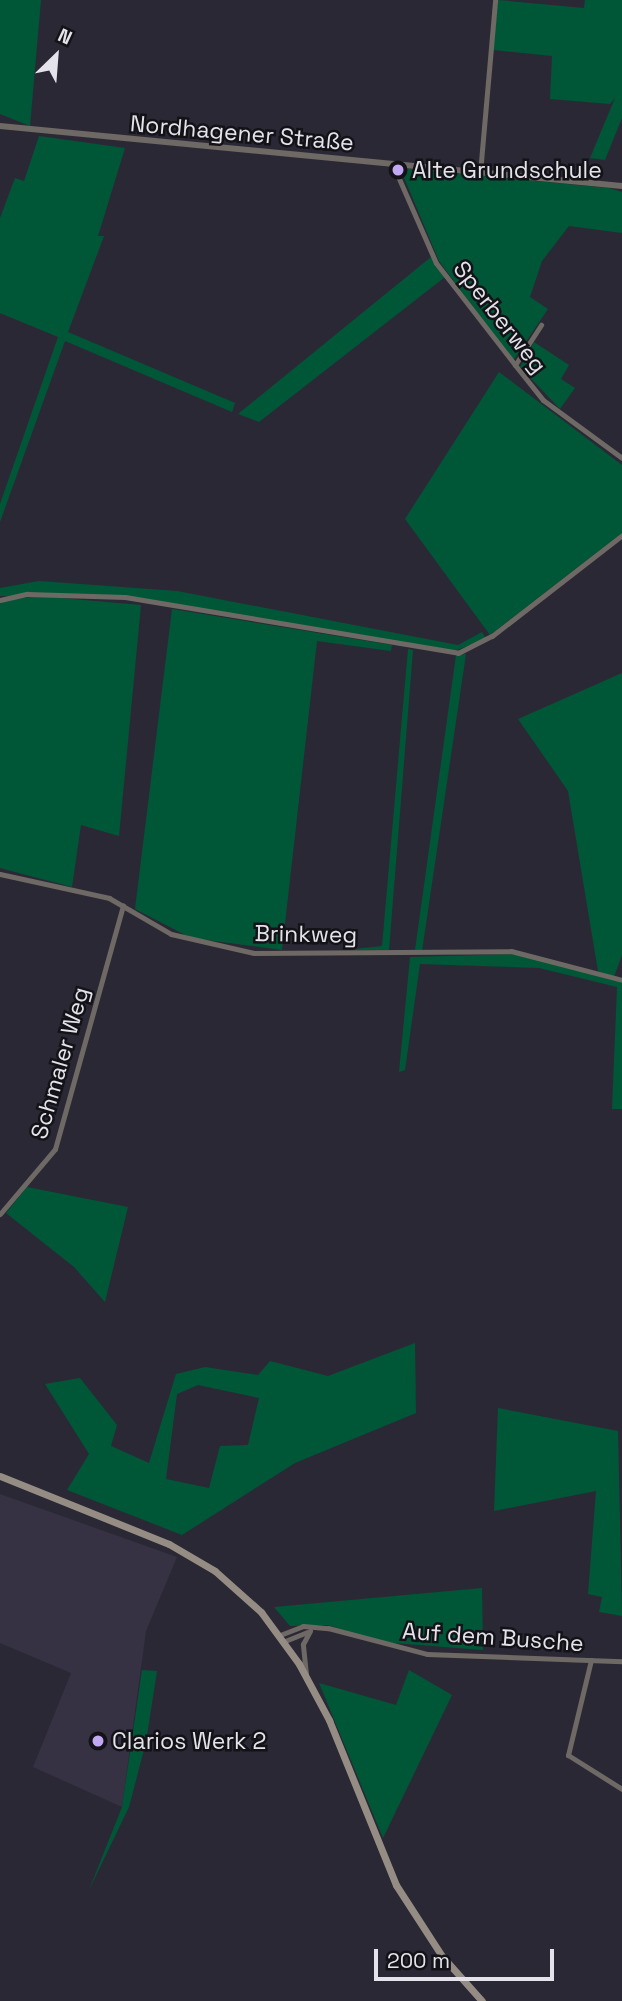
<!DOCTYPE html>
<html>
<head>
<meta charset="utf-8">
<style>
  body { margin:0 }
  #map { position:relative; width:622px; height:2001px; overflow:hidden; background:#2b2835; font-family:"Space Grotesk",sans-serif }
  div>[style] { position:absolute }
  .built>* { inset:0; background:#363143 }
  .green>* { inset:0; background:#005737 }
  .minor>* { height:5px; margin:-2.5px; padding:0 2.5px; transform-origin:2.5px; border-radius:2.5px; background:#6e6964 }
  .tertiary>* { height:6px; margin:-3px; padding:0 3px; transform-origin:3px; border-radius:3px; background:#6e6964 }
  .secondary>* { height:7px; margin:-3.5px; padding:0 3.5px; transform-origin:3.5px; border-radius:3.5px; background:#958d84 }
  .dots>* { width:19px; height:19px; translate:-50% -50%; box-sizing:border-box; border:4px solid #131217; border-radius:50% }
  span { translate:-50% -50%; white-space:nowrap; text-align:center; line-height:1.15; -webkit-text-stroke:5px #131217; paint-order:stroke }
  .street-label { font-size:23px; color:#e4e3eb }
  .poi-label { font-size:23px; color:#e4e3eb }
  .left { translate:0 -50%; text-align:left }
  .north { position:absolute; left:21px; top:21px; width:70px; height:70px; -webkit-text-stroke:5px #131217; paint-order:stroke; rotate:25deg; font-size:19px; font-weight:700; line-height:28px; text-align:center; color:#e4e3eb }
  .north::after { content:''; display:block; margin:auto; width:24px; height:32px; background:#e4e3eb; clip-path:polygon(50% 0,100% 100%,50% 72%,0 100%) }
  .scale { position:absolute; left:374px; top:1949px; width:180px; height:32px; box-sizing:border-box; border:4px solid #e4e3eb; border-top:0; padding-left:9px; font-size:21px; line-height:24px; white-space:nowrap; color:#e4e3eb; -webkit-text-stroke:5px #131217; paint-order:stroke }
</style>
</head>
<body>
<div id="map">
  <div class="built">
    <div style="clip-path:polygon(0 1494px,177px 1557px,146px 1631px,122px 1807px,33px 1767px,71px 1673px,0 1643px)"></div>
  </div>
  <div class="green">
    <div style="clip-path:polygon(0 0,41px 0,30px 126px,0 114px)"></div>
    <div style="clip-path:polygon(498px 0,584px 8px,585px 0,622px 0,622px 118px,605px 160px,590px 158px,615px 98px,610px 104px,550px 99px,552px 56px,493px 50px)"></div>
    <div style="clip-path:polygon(39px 136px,125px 148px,98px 236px,104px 236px,68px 332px,235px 403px,232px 412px,65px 341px,0 522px,0 504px,58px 337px,0 313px,0 218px,15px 178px,24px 181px)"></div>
    <div style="clip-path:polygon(400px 168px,609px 188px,622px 192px,622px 233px,569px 226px,542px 261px,530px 297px,548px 309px,513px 361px,439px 261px)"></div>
    <div style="clip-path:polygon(431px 257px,445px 277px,259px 422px,238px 414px)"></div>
    <div style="clip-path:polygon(534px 342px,569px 365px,561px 379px,575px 388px,560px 409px,520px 367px)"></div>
    <div style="clip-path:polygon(499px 372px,622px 465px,622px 533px,490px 635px,405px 519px)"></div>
    <div style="clip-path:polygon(39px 581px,177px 591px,458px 645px,482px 632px,486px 639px,452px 652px,126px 596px,0 596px,0 588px)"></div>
    <div style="clip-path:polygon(38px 596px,141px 605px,119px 836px,81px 825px,72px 887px,0 868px,0 601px)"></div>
    <div style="clip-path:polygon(172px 609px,392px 645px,391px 651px,317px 641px,282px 950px,191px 938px,135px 909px)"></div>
    <div style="clip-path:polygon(408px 649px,413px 650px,389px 950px,345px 950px,382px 946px)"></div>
    <div style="clip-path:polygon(466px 654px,422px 951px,415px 950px,456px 655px)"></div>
    <div style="clip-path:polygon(622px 673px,622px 955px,614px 977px,598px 971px,568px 791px,518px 719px)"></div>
    <div style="clip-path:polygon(518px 954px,622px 982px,622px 1109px,612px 1109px,617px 987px,539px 968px,420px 964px,405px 1070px,399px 1072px,410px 957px)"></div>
    <div style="clip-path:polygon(27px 1187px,128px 1207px,105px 1302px,74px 1267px,6px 1213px)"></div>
    <div style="clip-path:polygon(evenodd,415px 1343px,416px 1413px,295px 1463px,182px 1535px,67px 1490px,89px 1454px,45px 1384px,80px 1378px,117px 1425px,111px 1446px,149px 1463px,176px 1374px,205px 1367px,258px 1375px,270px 1361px,328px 1376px,415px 1343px,198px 1385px,259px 1398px,248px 1445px,220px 1446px,209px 1488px,166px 1479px,177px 1394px,198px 1385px)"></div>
    <div style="clip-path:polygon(498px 1408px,618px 1431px,622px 1616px,599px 1612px,602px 1597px,588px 1594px,596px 1491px,494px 1511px)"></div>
    <div style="clip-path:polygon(482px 1588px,483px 1650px,380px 1642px,328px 1625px,290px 1626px,274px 1607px)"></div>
    <div style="clip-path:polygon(142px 1670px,157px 1671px,146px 1742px,129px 1807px,89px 1890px,122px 1807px)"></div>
    <div style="clip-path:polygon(409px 1670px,452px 1695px,383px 1838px,319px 1683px,396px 1705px)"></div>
  </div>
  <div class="minor">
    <div style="left:393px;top:165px;width:107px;rotate:66.3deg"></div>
    <div style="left:436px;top:263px;width:129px;rotate:52.2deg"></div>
    <div style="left:515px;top:365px;width:45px;rotate:51.3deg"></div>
    <div style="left:543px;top:400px;width:98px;rotate:36.3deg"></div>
    <div style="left:480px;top:173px;width:174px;rotate:-85deg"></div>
    <div style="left:515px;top:365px;width:48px;rotate:-57deg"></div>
    <div style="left:0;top:600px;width:28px;rotate:-13deg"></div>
    <div style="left:27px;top:594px;width:98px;rotate:1.8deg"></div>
    <div style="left:125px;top:597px;width:338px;rotate:9.5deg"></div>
    <div style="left:458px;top:653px;width:38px;rotate:-27deg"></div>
    <div style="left:492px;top:636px;width:165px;rotate:-37.8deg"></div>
    <div style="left:0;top:874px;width:112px;rotate:12.4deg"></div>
    <div style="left:109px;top:898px;width:72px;rotate:30.1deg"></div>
    <div style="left:171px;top:934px;width:85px;rotate:12.9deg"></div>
    <div style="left:254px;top:953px;width:257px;rotate:-0.4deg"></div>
    <div style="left:511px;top:951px;width:115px;rotate:14.6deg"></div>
    <div style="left:0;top:1214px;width:85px;rotate:-49.8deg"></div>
    <div style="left:55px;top:1149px;width:253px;rotate:-74.4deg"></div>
    <div style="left:280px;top:1635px;width:25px;rotate:-21deg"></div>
    <div style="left:303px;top:1626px;width:25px;rotate:5deg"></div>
    <div style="left:328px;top:1628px;width:102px;rotate:14.7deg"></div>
    <div style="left:427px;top:1654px;width:195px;rotate:2.1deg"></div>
    <div style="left:285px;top:1641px;width:24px;rotate:-22deg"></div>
    <div style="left:591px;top:1660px;width:98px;rotate:103.6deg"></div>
    <div style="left:568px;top:1755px;width:64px;rotate:32.2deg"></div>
    <div style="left:306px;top:1674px;width:30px;rotate:-96deg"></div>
    <div style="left:303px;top:1644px;width:15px;rotate:-62deg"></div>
  </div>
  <div class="tertiary">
    <div style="left:0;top:126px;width:625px;rotate:5.51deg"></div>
  </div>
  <div class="secondary">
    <div style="left:0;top:1476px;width:182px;rotate:21.9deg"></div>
    <div style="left:169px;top:1544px;width:53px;rotate:30.4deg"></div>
    <div style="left:215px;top:1571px;width:62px;rotate:41.7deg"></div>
    <div style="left:261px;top:1612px;width:64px;rotate:53.8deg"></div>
    <div style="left:299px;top:1664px;width:64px;rotate:61.8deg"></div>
    <div style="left:329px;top:1720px;width:178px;rotate:67.9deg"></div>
    <div style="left:396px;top:1885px;width:85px;rotate:57.1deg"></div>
    <div style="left:442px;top:1956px;width:60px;rotate:48.4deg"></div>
  </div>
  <div class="dots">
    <div style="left:398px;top:170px;background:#c2a7f2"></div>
    <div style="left:98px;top:1741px;background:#c2a7f2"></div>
  </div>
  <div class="street-label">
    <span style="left:242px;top:133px;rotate:5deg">Nordhagener Straße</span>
    <span style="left:500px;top:317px;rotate:52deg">Sperberweg</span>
    <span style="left:306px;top:934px;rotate:1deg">Brinkweg</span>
    <span style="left:60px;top:1063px;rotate:-74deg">Schmaler Weg</span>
    <span style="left:493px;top:1637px;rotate:4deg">Auf dem Busche</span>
  </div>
  <div class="poi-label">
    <span class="left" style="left:412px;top:170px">Alte Grundschule</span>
    <span class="left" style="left:112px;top:1741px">Clarios Werk 2</span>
  </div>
  <div class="north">N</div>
  <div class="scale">200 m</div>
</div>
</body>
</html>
